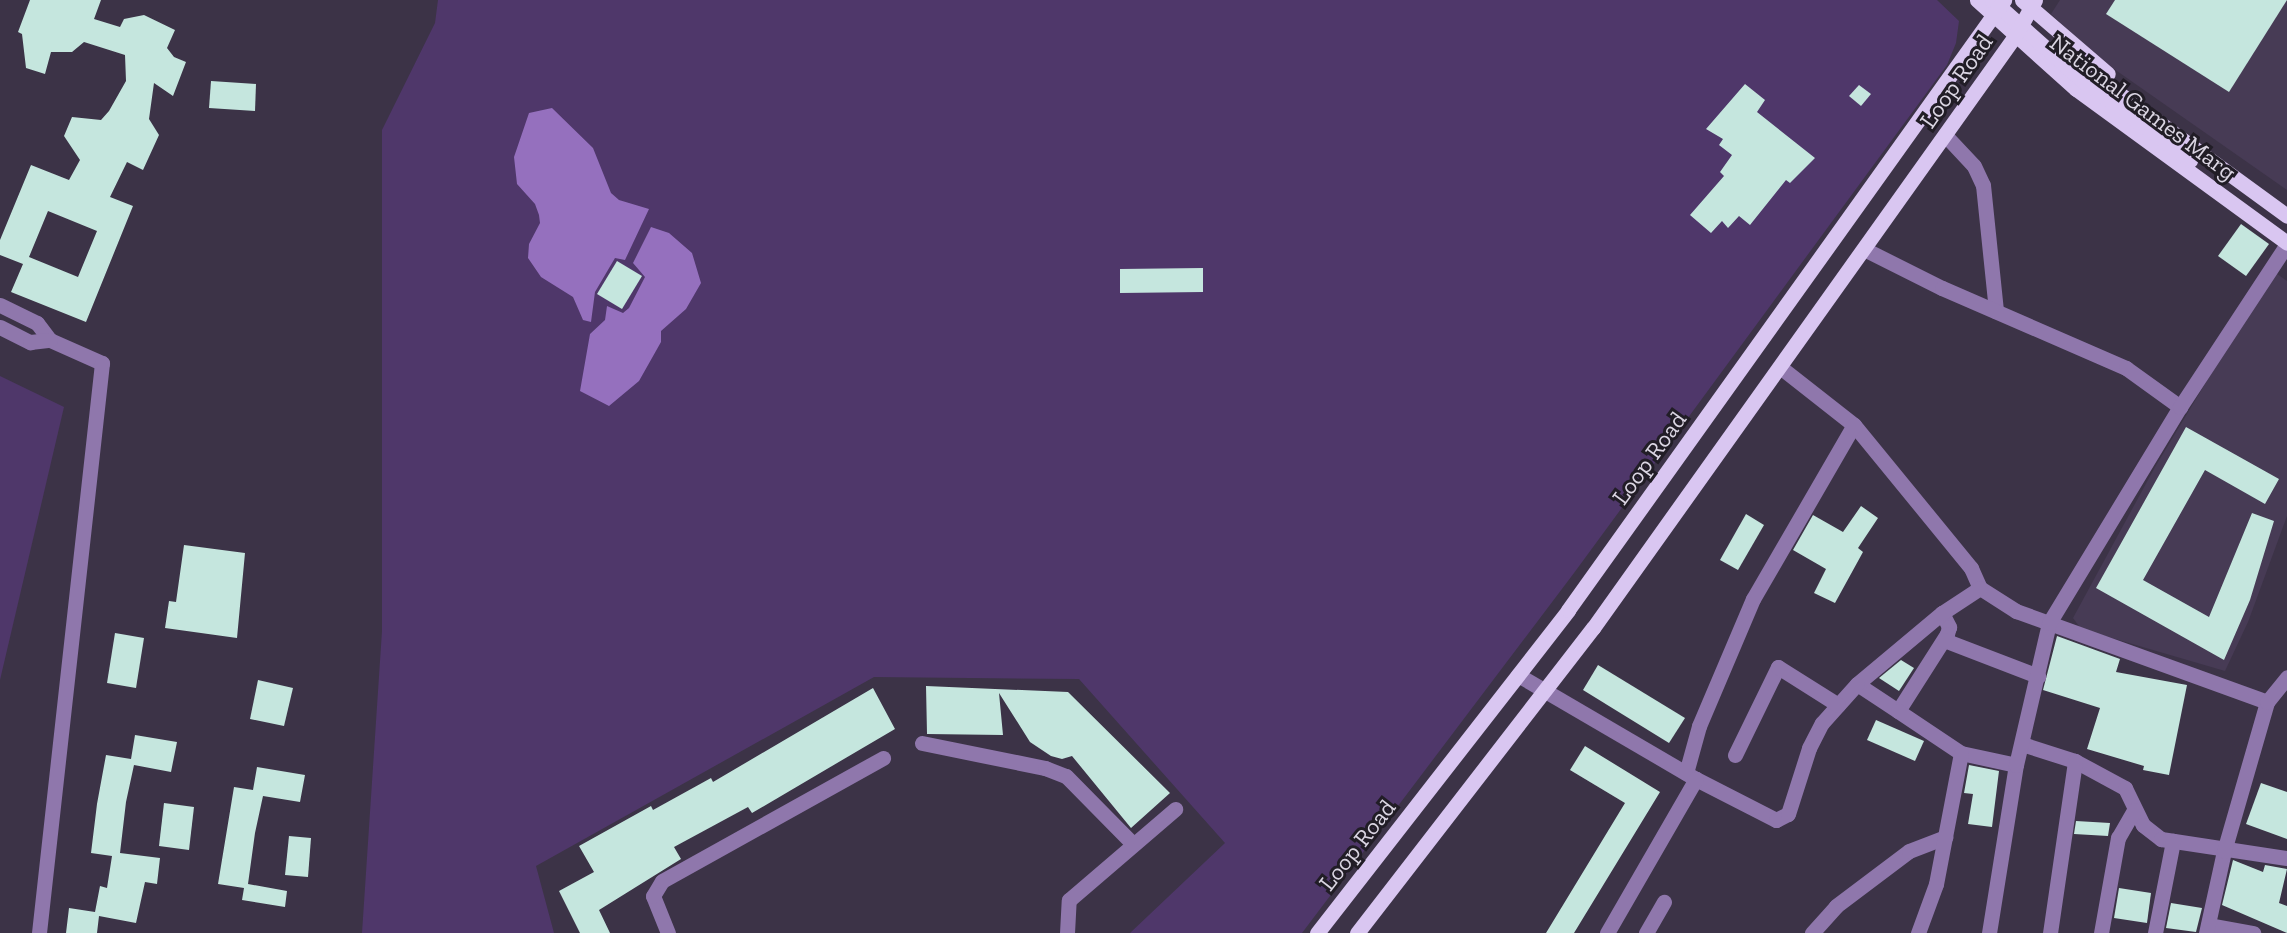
<!DOCTYPE html>
<html>
<head>
<meta charset="utf-8">
<style>
  body { margin:0 }
  #map { position:relative; width:2287px; height:933px; overflow:hidden; background:#3c3347; font-family:"Zilla Slab",serif }
  div>[style] { position:absolute }
  .built>* { inset:0; background:#473b55 }
  .green>* { inset:0; background:#4f376a }
  .water>* { inset:0; background:#9570be }
  .building>* { inset:0; background:#c5e6de }
  .minor>* { height:15px; margin:-7.5px; padding:0 7.5px; transform-origin:7.5px; border-radius:7.5px; background:#8f77ac }
  .major>* { height:15px; margin:-7.5px; padding:0 7.5px; transform-origin:7.5px; border-radius:7.5px; background:#d9c6f1 }
  span { translate:-50% -50%; white-space:nowrap; text-align:center; line-height:1.15; -webkit-text-stroke:6px #211d26; paint-order:stroke }
  .street-label { font-size:24px; color:#dad5e2 }
</style>
</head>
<body>
<div id="map">
  <div class="built">
    <div style="clip-path:polygon(2060px 0,2287px 0,2287px 190px,2094px 55px,2051px 14px)"></div>
    <div style="clip-path:polygon(2273px 271px,2287px 281px,2287px 516px,2248px 622px,2225px 671px,2081px 629px,2073px 618px,2155px 467px)"></div>
  </div>
  <div class="green">
    <div style="clip-path:polygon(438px 0,1937px 0,1959px 21px,1956px 43px,1947px 65px,1574px 573px,1302px 933px,1130px 933px,1225px 843px,1079px 679px,874px 677px,536px 866px,554px 933px,362px 933px,382px 631px,382px 130px,435px 23px)"></div>
    <div style="clip-path:polygon(0 376px,64px 407px,0 680px)"></div>
  </div>
  <div class="water">
    <div style="clip-path:polygon(552px 108px,593px 148px,611px 193px,619px 200px,649px 209px,625px 260px,615px 258px,595px 292px,591px 322px,583px 320px,573px 297px,541px 277px,528px 258px,529px 244px,540px 223px,539px 215px,535px 204px,517px 184px,514px 157px,529px 113px)"></div>
    <div style="clip-path:polygon(651px 227px,669px 233px,692px 253px,701px 283px,686px 309px,661px 331px,661px 342px,639px 381px,609px 406px,580px 391px,590px 334px,605px 320px,607px 306px,623px 313px,629px 308px,645px 277px,633px 263px)"></div>
  </div>
  <div class="building">
    <div style="clip-path:polygon(evenodd,30px 0,101px 0,94px 19px,120px 27px,124px 19px,144px 15px,175px 30px,167px 48px,174px 57px,186px 62px,173px 96px,154px 83px,149px 119px,159px 135px,143px 170px,127px 162px,110px 197px,133px 206px,86px 322px,11px 292px,23px 264px,0 255px,0 240px,31px 165px,69px 180px,80px 160px,64px 136px,72px 117px,101px 120px,109px 111px,126px 81px,125px 55px,84px 42px,72px 52px,51px 52px,45px 74px,26px 68px,22px 34px,18px 32px,30px 0,48px 211px,97px 231px,78px 277px,29px 257px,48px 211px)"></div>
    <div style="clip-path:polygon(2115px 0,2287px 0,2229px 92px,2106px 14px)"></div>
    <div style="clip-path:polygon(211px 81px,256px 84px,255px 111px,209px 108px)"></div>
    <div style="clip-path:polygon(1745px 84px,1765px 100px,1757px 112px,1815px 158px,1790px 183px,1786px 180px,1750px 225px,1739px 216px,1728px 228px,1722px 221px,1711px 233px,1690px 215px,1724px 176px,1720px 172px,1732px 155px,1719px 145px,1723px 139px,1706px 129px)"></div>
    <div style="clip-path:polygon(1859px 85px,1871px 94px,1861px 106px,1849px 96px)"></div>
    <div style="clip-path:polygon(2241px 224px,2269px 244px,2246px 276px,2218px 256px)"></div>
    <div style="clip-path:polygon(617px 261px,642px 276px,622px 309px,597px 294px)"></div>
    <div style="clip-path:polygon(1203px 268px,1203px 292px,1120px 293px,1120px 269px)"></div>
    <div style="clip-path:polygon(2186px 427px,2279px 479px,2265px 504px,2205px 470px,2143px 580px,2209px 617px,2252px 513px,2274px 521px,2250px 600px,2224px 660px,2096px 588px)"></div>
    <div style="clip-path:polygon(1861px 506px,1878px 518px,1858px 548px,1863px 552px,1835px 603px,1814px 593px,1826px 569px,1793px 550px,1813px 515px,1843px 532px)"></div>
    <div style="clip-path:polygon(1746px 514px,1764px 525px,1738px 570px,1720px 560px)"></div>
    <div style="clip-path:polygon(184px 545px,245px 553px,237px 638px,165px 628px,169px 601px,176px 602px)"></div>
    <div style="clip-path:polygon(115px 633px,144px 638px,136px 688px,107px 683px)"></div>
    <div style="clip-path:polygon(2057px 636px,2120px 659px,2116px 672px,2187px 685px,2169px 775px,2143px 770px,2144px 766px,2087px 749px,2100px 708px,2043px 690px)"></div>
    <div style="clip-path:polygon(1901px 660px,1914px 668px,1899px 691px,1879px 678px)"></div>
    <div style="clip-path:polygon(1598px 665px,1685px 718px,1669px 743px,1583px 690px)"></div>
    <div style="clip-path:polygon(258px 680px,293px 688px,284px 726px,250px 719px)"></div>
    <div style="clip-path:polygon(926px 686px,1068px 692px,1170px 793px,1131px 828px,1072px 756px,1062px 759px,1051px 756px,1030px 742px,999px 693px,1003px 735px,927px 734px)"></div>
    <div style="clip-path:polygon(873px 688px,895px 729px,752px 813px,748px 807px,674px 847px,681px 859px,599px 910px,610px 933px,580px 933px,559px 891px,594px 872px,579px 846px,651px 806px,653px 810px,711px 778px,713px 782px)"></div>
    <div style="clip-path:polygon(1876px 720px,1924px 741px,1915px 761px,1867px 740px)"></div>
    <div style="clip-path:polygon(135px 735px,177px 742px,171px 772px,134px 765px,126px 802px,120px 853px,160px 858px,157px 884px,145px 882px,136px 923px,99px 916px,97px 933px,66px 933px,69px 908px,95px 912px,100px 886px,107px 888px,112px 856px,91px 853px,97px 804px,106px 755px,131px 759px)"></div>
    <div style="clip-path:polygon(1585px 746px,1660px 792px,1574px 933px,1546px 933px,1625px 803px,1570px 770px)"></div>
    <div style="clip-path:polygon(1969px 765px,1999px 771px,1992px 827px,1968px 824px,1973px 794px,1964px 793px)"></div>
    <div style="clip-path:polygon(257px 767px,305px 775px,300px 802px,263px 796px,255px 833px,248px 884px,287px 891px,285px 907px,242px 900px,244px 888px,218px 884px,234px 787px,253px 790px)"></div>
    <div style="clip-path:polygon(2261px 783px,2287px 792px,2287px 839px,2246px 824px)"></div>
    <div style="clip-path:polygon(164px 803px,194px 807px,189px 850px,159px 846px)"></div>
    <div style="clip-path:polygon(2076px 821px,2110px 823px,2108px 836px,2074px 834px)"></div>
    <div style="clip-path:polygon(289px 836px,311px 838px,308px 877px,285px 875px)"></div>
    <div style="clip-path:polygon(2233px 860px,2263px 872px,2265px 865px,2287px 869px,2279px 903px,2287px 906px,2287px 933px,2222px 905px)"></div>
    <div style="clip-path:polygon(2119px 888px,2151px 893px,2147px 923px,2114px 918px)"></div>
    <div style="clip-path:polygon(2171px 903px,2202px 908px,2196px 932px,2166px 928px)"></div>
  </div>
  <div class="minor">
    <div style="left:1945px;top:135px;width:42px;rotate:46.9deg"></div>
    <div style="left:1974px;top:166px;width:21px;rotate:65deg"></div>
    <div style="left:1983px;top:185px;width:127px;rotate:84.1deg"></div>
    <div style="left:1864px;top:249px;width:87px;rotate:26.6deg"></div>
    <div style="left:1942px;top:288px;width:201px;rotate:23.5deg"></div>
    <div style="left:2126px;top:368px;width:67px;rotate:35.8deg"></div>
    <div style="left:0;top:305px;width:41px;rotate:25.9deg"></div>
    <div style="left:37px;top:323px;width:21px;rotate:53deg"></div>
    <div style="left:50px;top:340px;width:57px;rotate:23.9deg"></div>
    <div style="left:102px;top:363px;width:573px;rotate:96.31deg"></div>
    <div style="left:0;top:327px;width:34px;rotate:27deg"></div>
    <div style="left:30px;top:342px;width:20px;rotate:-6deg"></div>
    <div style="left:1780px;top:367px;width:94px;rotate:38.1deg"></div>
    <div style="left:1854px;top:425px;width:185px;rotate:50.7deg"></div>
    <div style="left:1971px;top:568px;width:22px;rotate:66deg"></div>
    <div style="left:1980px;top:588px;width:43px;rotate:32.6deg"></div>
    <div style="left:2016px;top:611px;width:267px;rotate:19.9deg"></div>
    <div style="left:1942px;top:613px;width:16px;rotate:63deg"></div>
    <div style="left:1949px;top:627px;width:7px;rotate:106deg"></div>
    <div style="left:1947px;top:634px;width:91px;rotate:122.5deg"></div>
    <div style="left:1898px;top:711px;width:49px;rotate:-146.6deg"></div>
    <div style="left:1857px;top:684px;width:111px;rotate:-39.9deg"></div>
    <div style="left:1942px;top:613px;width:45px;rotate:-33.3deg"></div>
    <div style="left:1944px;top:640px;width:101px;rotate:21deg"></div>
    <div style="left:1518px;top:675px;width:206px;rotate:30.3deg"></div>
    <div style="left:1696px;top:779px;width:90px;rotate:27.1deg"></div>
    <div style="left:1776px;top:820px;width:13px;rotate:-27deg"></div>
    <div style="left:1788px;top:814px;width:69px;rotate:-72.3deg"></div>
    <div style="left:1809px;top:748px;width:28px;rotate:-63deg"></div>
    <div style="left:1822px;top:723px;width:52px;rotate:-48.1deg"></div>
    <div style="left:1898px;top:711px;width:76px;rotate:33.7deg"></div>
    <div style="left:1961px;top:753px;width:56px;rotate:12.3deg"></div>
    <div style="left:922px;top:743px;width:126px;rotate:11.5deg"></div>
    <div style="left:1045px;top:768px;width:22px;rotate:21deg"></div>
    <div style="left:1066px;top:776px;width:94px;rotate:45.4deg"></div>
    <div style="left:2022px;top:744px;width:56px;rotate:17.8deg"></div>
    <div style="left:2075px;top:761px;width:57px;rotate:28.4deg"></div>
    <div style="left:2125px;top:788px;width:41px;rotate:64.1deg"></div>
    <div style="left:2143px;top:825px;width:23px;rotate:38deg"></div>
    <div style="left:2161px;top:839px;width:127px;rotate:8.6deg"></div>
    <div style="left:1735px;top:755px;width:98px;rotate:-64deg"></div>
    <div style="left:1778px;top:667px;width:71px;rotate:32.3deg"></div>
    <div style="left:1686px;top:773px;width:49px;rotate:-74.5deg"></div>
    <div style="left:1699px;top:726px;width:138px;rotate:-67deg"></div>
    <div style="left:1753px;top:599px;width:201px;rotate:-59.9deg"></div>
    <div style="left:2208px;top:925px;width:46px;rotate:10.1deg"></div>
    <div style="left:668px;top:933px;width:40px;rotate:-112deg"></div>
    <div style="left:653px;top:896px;width:17px;rotate:-59deg"></div>
    <div style="left:662px;top:881px;width:253px;rotate:-29.1deg"></div>
    <div style="left:1067px;top:933px;width:33px;rotate:-87deg"></div>
    <div style="left:1069px;top:900px;width:140px;rotate:-40.6deg"></div>
    <div style="left:1607px;top:933px;width:178px;rotate:-60deg"></div>
    <div style="left:1646px;top:933px;width:36px;rotate:-60deg"></div>
    <div style="left:1812px;top:933px;width:36px;rotate:-48deg"></div>
    <div style="left:1836px;top:906px;width:91px;rotate:-37deg"></div>
    <div style="left:1909px;top:851px;width:39px;rotate:-21deg"></div>
    <div style="left:1918px;top:933px;width:52px;rotate:-69.8deg"></div>
    <div style="left:1936px;top:884px;width:133px;rotate:-79.2deg"></div>
    <div style="left:1989px;top:933px;width:170px;rotate:-80.9deg"></div>
    <div style="left:2016px;top:765px;width:146px;rotate:-76.9deg"></div>
    <div style="left:2049px;top:623px;width:253px;rotate:-58.8deg"></div>
    <div style="left:2180px;top:407px;width:195px;rotate:-56.7deg"></div>
    <div style="left:2050px;top:933px;width:174px;rotate:-81.7deg"></div>
    <div style="left:2101px;top:933px;width:97px;rotate:-79.9deg"></div>
    <div style="left:2118px;top:838px;width:32px;rotate:-60deg"></div>
    <div style="left:2155px;top:933px;width:94px;rotate:-78.9deg"></div>
    <div style="left:2206px;top:933px;width:84px;rotate:-77.6deg"></div>
    <div style="left:2224px;top:851px;width:155px;rotate:-73.9deg"></div>
    <div style="left:2267px;top:702px;width:32px;rotate:-51deg"></div>
  </div>
  <div class="major">
    <div style="left:1977px;top:0;width:133px;rotate:42deg"></div>
    <div style="left:2076px;top:89px;width:261px;rotate:36.1deg"></div>
    <div style="left:1992px;top:0;width:123px;rotate:41.7deg"></div>
    <div style="left:2084px;top:82px;width:132px;rotate:36.3deg"></div>
    <div style="left:2022px;top:0;width:113px;rotate:40.7deg"></div>
    <div style="left:2076px;top:62px;width:261px;rotate:36.1deg"></div>
    <div style="left:1317px;top:933px;width:409px;rotate:-52.1deg"></div>
    <div style="left:1568px;top:610px;width:750px;rotate:-54.44deg"></div>
    <div style="left:1357px;top:933px;width:386px;rotate:-52.3deg"></div>
    <div style="left:1593px;top:628px;width:727px;rotate:-54.52deg"></div>
    <div style="left:2015px;top:36px;width:41px;rotate:-60.9deg"></div>
  </div>
  <div class="street-label">
    <span style="left:1956px;top:81px;rotate:-55deg">Loop Road</span>
    <span style="left:2143px;top:107px;rotate:37deg">National Games Marg</span>
    <span style="left:1649px;top:458px;rotate:-54deg">Loop Road</span>
    <span style="left:1357px;top:845px;rotate:-52deg">Loop Road</span>
  </div>
</div>
</body>
</html>
